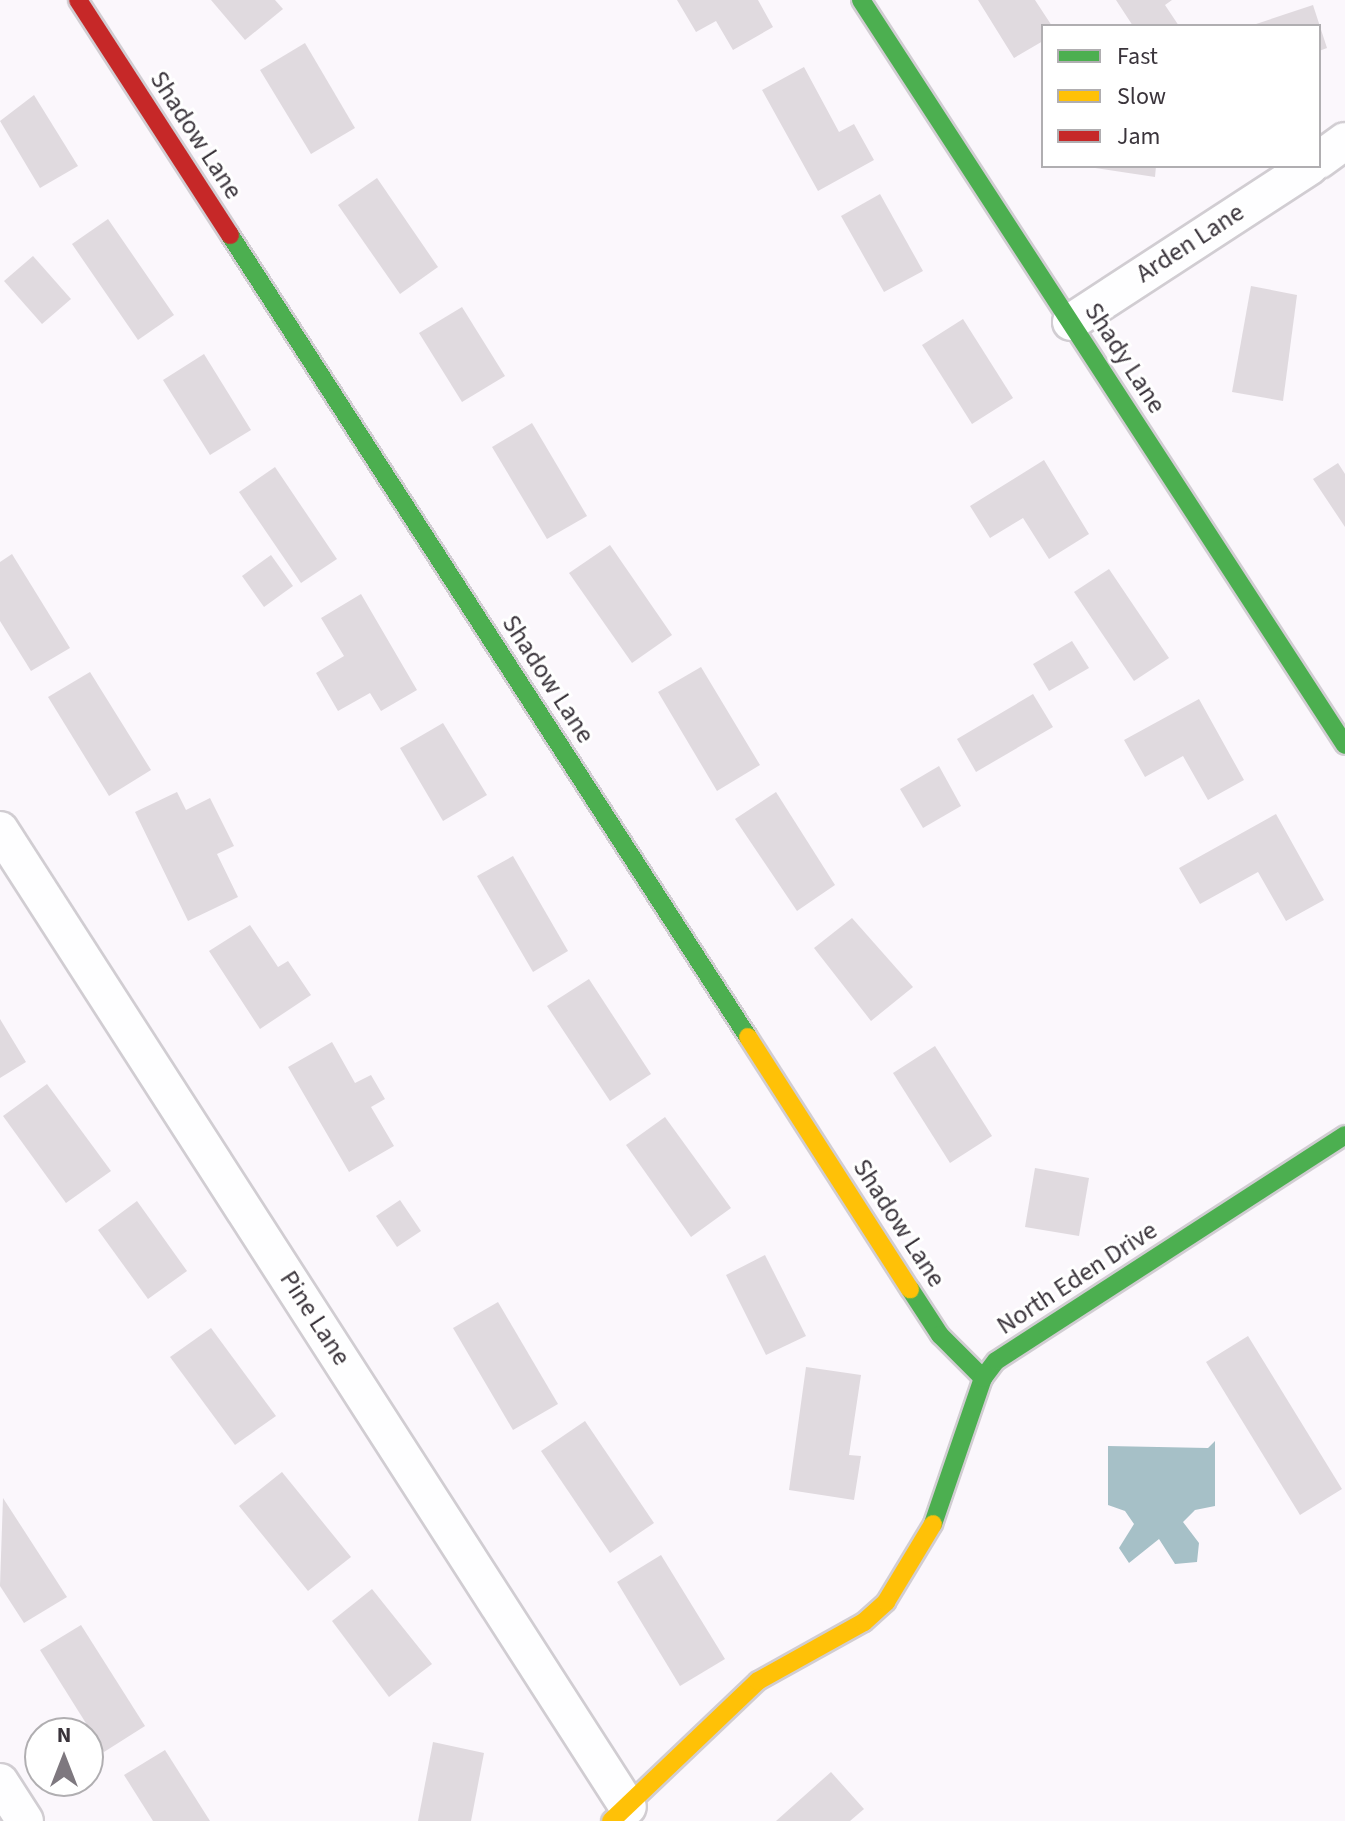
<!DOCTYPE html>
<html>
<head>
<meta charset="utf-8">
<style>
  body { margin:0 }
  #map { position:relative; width:1345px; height:1821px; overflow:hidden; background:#fbf7fc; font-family:"Source Sans 3",sans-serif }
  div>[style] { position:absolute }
  .water>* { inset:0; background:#a6c0c7 }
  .building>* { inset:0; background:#e0dadf }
  .roads { filter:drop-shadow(2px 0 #d1cdd2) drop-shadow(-2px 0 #d1cdd2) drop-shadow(0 2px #d1cdd2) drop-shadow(0 -2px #d1cdd2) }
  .street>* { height:36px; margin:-18px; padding:0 18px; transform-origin:18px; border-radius:18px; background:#fefeff }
  .fast>* { height:18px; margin:-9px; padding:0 9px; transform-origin:9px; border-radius:9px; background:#4caf50 }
  .slow>* { height:18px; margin:-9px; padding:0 9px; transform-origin:9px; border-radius:9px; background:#ffc107 }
  .jam>* { height:18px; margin:-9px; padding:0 9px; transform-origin:9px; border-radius:9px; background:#c62828 }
  span { translate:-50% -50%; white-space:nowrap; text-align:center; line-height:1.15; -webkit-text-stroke:6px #fff; paint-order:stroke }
  .street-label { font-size:26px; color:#3a343b }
  .legend { position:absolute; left:1041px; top:24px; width:280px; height:144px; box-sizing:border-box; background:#fff; border:2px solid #b0aeb1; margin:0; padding:10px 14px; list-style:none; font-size:24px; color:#3a343b }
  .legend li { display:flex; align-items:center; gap:16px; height:40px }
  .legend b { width:40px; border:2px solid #b0aeb1 }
  .north { position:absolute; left:24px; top:1717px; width:80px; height:80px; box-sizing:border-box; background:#fff; border:2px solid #b0aeb1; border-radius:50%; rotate:0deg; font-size:22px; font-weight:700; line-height:32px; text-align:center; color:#3a343b }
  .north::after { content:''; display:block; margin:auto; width:28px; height:36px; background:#7e787f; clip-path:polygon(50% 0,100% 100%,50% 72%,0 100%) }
</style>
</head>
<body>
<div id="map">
  <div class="water">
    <div style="clip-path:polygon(1215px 1441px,1215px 1506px,1195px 1510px,1183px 1522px,1199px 1543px,1197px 1562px,1175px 1564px,1159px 1539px,1129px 1563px,1119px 1548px,1134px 1524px,1125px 1511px,1108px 1505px,1108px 1446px,1208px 1448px)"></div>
  </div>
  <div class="building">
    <div style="clip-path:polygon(211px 0,275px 0,283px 9px,245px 40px)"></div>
    <div style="clip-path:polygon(677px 0,758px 0,773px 27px,733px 50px,716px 21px,696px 32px)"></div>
    <div style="clip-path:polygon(978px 0,1035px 0,1052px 26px,1043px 26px,1043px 41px,1014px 58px)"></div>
    <div style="clip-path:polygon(1116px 0,1172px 0,1165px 5px,1179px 26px,1133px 26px)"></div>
    <div style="clip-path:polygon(1313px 5px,1327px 48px,1319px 51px,1319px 26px,1250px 26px)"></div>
    <div style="clip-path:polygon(305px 43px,355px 128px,311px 154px,260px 70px)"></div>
    <div style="clip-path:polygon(804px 67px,839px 132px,854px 124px,874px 160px,818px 191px,762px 90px)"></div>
    <div style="clip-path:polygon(34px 95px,78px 166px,40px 188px,0 121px)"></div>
    <div style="clip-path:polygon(1082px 166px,1156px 166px,1155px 177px)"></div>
    <div style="clip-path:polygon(377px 178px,438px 267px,400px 294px,338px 205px)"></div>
    <div style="clip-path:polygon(880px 194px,923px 271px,884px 292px,841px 216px)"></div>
    <div style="clip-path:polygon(108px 219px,174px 315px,138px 340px,72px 244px)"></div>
    <div style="clip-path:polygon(33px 256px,71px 299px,42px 324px,4px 281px)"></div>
    <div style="clip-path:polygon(1251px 286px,1297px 295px,1283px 401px,1232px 392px)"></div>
    <div style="clip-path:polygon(462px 307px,505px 376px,462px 402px,419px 333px)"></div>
    <div style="clip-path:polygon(963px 319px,1013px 398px,972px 424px,922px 345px)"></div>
    <div style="clip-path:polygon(204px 354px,251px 430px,210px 455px,163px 380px)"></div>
    <div style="clip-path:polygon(532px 423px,587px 516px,547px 539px,492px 447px)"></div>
    <div style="clip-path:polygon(1044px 460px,1089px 534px,1049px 559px,1023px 518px,990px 538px,970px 506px)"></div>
    <div style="clip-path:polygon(1338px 463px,1345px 474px,1345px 527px,1313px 479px)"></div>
    <div style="clip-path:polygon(275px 467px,337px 559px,301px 583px,239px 492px)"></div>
    <div style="clip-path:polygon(610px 545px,672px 635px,632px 663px,569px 573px)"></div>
    <div style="clip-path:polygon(12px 554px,70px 648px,31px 671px,0 621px,0 562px)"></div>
    <div style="clip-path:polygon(271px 555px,293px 586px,264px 607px,242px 576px)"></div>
    <div style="clip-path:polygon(1109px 569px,1169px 658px,1134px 681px,1074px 592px)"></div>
    <div style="clip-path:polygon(361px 594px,417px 690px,381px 711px,370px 693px,338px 711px,316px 673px,344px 656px,321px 618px)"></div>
    <div style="clip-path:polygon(1072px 641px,1089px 668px,1049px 691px,1033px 664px)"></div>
    <div style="clip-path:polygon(701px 667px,760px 765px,717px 791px,658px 692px)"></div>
    <div style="clip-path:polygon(90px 672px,151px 770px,109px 796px,48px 697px)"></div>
    <div style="clip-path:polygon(1033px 694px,1053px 727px,976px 772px,957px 739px)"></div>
    <div style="clip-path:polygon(1199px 699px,1244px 780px,1208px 800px,1183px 756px,1145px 777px,1124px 740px)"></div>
    <div style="clip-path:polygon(443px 723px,487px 795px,443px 821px,400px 748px)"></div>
    <div style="clip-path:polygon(939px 766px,961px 806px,923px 828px,900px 789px)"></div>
    <div style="clip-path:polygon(177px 792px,186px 810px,210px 798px,234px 846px,217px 854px,238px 897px,188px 921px,135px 812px)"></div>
    <div style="clip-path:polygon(776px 792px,835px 885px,797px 911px,735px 819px)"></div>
    <div style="clip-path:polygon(1276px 814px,1324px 900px,1286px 921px,1258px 872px,1200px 904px,1179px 868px)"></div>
    <div style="clip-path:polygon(513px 856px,568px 951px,533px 972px,477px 876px)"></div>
    <div style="clip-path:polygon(852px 918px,913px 987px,871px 1021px,814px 948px)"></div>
    <div style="clip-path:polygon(250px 925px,278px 967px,288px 961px,311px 995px,260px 1029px,209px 951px)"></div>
    <div style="clip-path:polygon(589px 979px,651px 1074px,610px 1101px,547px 1006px)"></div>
    <div style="clip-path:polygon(0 1019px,26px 1062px,0 1078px)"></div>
    <div style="clip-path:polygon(332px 1042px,355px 1083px,371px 1075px,385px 1099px,371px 1107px,394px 1146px,349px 1172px,288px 1067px)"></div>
    <div style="clip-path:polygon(935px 1046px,992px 1136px,950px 1163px,893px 1073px)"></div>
    <div style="clip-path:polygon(47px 1084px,111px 1171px,66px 1203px,3px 1116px)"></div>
    <div style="clip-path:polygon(665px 1117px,731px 1208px,691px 1237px,626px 1145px)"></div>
    <div style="clip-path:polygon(1035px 1168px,1089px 1178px,1079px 1236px,1025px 1227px)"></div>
    <div style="clip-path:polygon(400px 1200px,421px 1231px,397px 1247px,376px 1216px)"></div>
    <div style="clip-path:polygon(137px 1201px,187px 1271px,148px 1299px,98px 1230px)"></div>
    <div style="clip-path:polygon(765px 1255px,806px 1336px,766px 1355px,726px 1275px)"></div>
    <div style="clip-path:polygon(498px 1302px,558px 1404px,513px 1430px,453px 1328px)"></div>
    <div style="clip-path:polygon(211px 1328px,276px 1416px,235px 1445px,170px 1357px)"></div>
    <div style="clip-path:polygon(1248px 1336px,1342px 1489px,1300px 1515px,1206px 1362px)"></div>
    <div style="clip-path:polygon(806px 1367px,861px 1375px,849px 1455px,861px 1456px,854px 1500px,789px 1490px)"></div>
    <div style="clip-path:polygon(585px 1421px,654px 1523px,610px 1553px,541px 1451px)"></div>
    <div style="clip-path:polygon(282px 1472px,351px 1557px,308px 1591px,239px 1506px)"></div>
    <div style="clip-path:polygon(3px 1498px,67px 1597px,24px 1623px,0 1586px)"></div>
    <div style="clip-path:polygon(661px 1555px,725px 1659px,680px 1686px,617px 1582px)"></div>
    <div style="clip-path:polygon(372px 1589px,432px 1664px,389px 1697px,332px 1621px)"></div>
    <div style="clip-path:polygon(81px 1625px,145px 1726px,104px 1752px,40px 1650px)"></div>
    <div style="clip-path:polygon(433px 1742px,484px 1753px,471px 1821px,418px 1821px)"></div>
    <div style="clip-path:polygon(165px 1750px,210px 1821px,153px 1821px,124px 1775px)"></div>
    <div style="clip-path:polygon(831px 1772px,864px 1809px,850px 1821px,776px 1821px)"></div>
  </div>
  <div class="roads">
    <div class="street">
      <div style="left:1319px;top:160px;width:32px;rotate:-36deg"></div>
      <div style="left:1071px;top:322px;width:285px;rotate:-33.1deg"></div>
      <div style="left:0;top:830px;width:1161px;rotate:57.27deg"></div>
      <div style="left:0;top:1782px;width:46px;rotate:57.3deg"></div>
    </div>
    <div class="fast">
      <div style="left:861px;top:0;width:888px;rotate:56.99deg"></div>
      <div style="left:230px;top:235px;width:955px;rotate:57.14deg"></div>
      <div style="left:910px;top:1289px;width:55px;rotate:56.9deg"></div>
      <div style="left:940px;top:1335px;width:61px;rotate:45deg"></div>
      <div style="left:933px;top:1524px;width:154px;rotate:-71.1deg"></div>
      <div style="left:983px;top:1378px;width:21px;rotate:-53deg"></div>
      <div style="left:996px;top:1361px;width:416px;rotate:-32.9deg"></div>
    </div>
    <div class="slow">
      <div style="left:748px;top:1037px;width:300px;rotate:57.3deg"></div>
      <div style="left:611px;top:1821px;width:203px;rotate:-43.6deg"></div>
      <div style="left:758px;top:1681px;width:121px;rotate:-29.1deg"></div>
      <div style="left:864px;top:1622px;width:30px;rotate:-42deg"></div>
      <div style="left:886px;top:1602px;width:91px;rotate:-58.9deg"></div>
    </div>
    <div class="jam">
      <div style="left:78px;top:0;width:280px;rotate:57.1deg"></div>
    </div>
  </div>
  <div class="street-label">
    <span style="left:196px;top:135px;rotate:57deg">Shadow Lane</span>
    <span style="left:1190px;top:243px;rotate:-33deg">Arden Lane</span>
    <span style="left:1125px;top:358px;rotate:57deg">Shady Lane</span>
    <span style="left:548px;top:679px;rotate:57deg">Shadow Lane</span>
    <span style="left:899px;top:1223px;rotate:57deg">Shadow Lane</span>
    <span style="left:1077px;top:1278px;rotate:-33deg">North Eden Drive</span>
    <span style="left:315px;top:1318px;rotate:57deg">Pine Lane</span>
  </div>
  <ul class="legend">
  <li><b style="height:10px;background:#4caf50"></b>Fast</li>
  <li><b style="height:10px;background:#ffc107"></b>Slow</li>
  <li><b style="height:10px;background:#c62828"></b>Jam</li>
  </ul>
  <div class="north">N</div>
</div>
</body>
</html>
